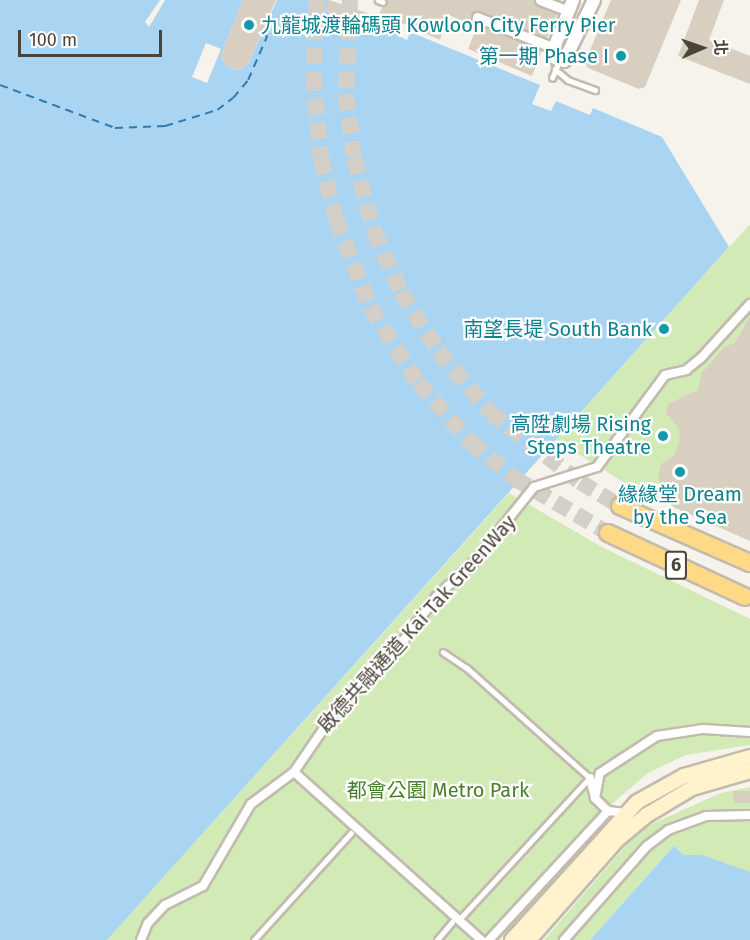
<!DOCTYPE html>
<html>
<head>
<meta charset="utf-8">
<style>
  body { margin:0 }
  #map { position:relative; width:750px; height:940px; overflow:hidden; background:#f6f3ec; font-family:"Fira Sans","Noto Sans TC",sans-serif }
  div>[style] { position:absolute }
  .green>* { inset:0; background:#d2eab5 }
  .water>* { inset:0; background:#a9d4f2 }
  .pier>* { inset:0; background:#f6f3ec }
  .ferry>* { height:1.5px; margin-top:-0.75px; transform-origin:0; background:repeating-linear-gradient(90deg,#2e7ab2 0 8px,transparent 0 14px) }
  .building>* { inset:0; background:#d8cfc1 }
  .trunk-tunnel>* { height:16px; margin-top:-8px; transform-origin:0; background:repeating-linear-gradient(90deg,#d4d0c8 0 16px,transparent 0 24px) }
  .roads { filter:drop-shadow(2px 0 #c2bbae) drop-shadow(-2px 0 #c2bbae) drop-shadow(0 2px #c2bbae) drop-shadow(0 -2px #c2bbae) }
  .service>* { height:4.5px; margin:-2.25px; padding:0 2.25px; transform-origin:2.25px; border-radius:2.25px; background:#fff }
  .pedestrian>* { height:8px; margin:-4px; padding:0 4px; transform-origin:4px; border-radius:4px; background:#fff }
  .minor>* { height:9px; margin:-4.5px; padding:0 4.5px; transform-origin:4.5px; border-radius:4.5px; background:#fff }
  .tertiary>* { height:12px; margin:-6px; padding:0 6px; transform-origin:6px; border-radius:6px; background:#fff }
  .secondary>* { height:14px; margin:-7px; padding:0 7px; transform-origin:7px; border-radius:7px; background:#fff3cd }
  .trunk>* { height:16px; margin:-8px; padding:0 8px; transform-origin:8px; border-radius:8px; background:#ffd985 }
  .dots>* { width:16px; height:16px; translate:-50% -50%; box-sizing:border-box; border:3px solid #fff; border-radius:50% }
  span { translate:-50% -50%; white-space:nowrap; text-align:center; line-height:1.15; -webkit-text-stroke:4.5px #fff; paint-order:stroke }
  .shield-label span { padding:2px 4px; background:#fff; border:2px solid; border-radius:4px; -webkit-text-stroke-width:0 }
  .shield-label { font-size:18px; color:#4b4439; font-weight:700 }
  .culture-label { font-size:20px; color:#0d838f }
  .left { translate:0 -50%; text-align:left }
  .right { translate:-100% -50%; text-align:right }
  .street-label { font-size:20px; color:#4b4439 }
  .park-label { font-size:20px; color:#4a7f2a }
  .north { position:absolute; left:672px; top:18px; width:60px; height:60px; -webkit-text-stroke:4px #fff; paint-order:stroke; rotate:88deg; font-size:16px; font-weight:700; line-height:24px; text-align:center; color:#4b4439 }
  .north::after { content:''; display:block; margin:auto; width:21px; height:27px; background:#4b4439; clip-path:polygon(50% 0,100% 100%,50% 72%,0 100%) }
  .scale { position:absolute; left:18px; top:30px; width:144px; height:27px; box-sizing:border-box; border:3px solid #4b4439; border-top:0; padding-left:8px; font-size:18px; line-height:21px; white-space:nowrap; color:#4b4439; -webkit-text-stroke:4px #fff; paint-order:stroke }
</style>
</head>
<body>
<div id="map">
  <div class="green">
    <div style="clip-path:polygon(750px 224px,750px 541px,631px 487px,556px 440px)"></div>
    <div style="clip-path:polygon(509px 493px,602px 547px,750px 619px,750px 745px,686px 755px,648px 773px,600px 814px,601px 827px,500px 940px,107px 940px)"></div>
    <div style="clip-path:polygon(750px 787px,750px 877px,702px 855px,684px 855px,674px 846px,590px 940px,544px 940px,640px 829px,721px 793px)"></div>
  </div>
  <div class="water">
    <div style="clip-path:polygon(0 0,160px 0,145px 22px,149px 27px,165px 0,243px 0,221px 55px,227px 67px,239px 70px,248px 64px,277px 0,329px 0,325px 10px,364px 27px,370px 15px,401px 28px,398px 36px,407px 40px,410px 32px,540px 85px,532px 104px,551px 111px,556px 101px,590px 115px,593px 108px,662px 137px,729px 247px,107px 940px,0 940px)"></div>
    <div style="clip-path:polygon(674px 846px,684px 855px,702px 855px,750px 872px,750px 940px,590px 940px)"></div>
  </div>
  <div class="pier">
    <div style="clip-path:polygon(206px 43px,221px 49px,207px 83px,192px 77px)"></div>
  </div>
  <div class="ferry">
    <div style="left:0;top:85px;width:123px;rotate:20.5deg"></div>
    <div style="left:115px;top:128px;width:50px;rotate:-2.3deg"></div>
    <div style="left:165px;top:126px;width:54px;rotate:-17.1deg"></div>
    <div style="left:217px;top:110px;width:20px;rotate:-37deg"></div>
    <div style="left:233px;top:98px;width:23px;rotate:-50deg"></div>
    <div style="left:248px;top:80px;width:48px;rotate:-66.6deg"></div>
    <div style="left:267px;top:36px;width:5px;rotate:-158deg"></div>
  </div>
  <div class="building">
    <div style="clip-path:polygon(243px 0,276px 0,248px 64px,240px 70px,227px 67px,221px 55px)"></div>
    <div style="clip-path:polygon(329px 0,370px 14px,365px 27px,325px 10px)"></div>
    <div style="clip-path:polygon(387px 0,533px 0,557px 14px,547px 38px,480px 11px,471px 14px,474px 23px,542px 50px,532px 76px,468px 49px,477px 27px,449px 15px,440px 40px,379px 13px)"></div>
    <div style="clip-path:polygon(611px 0,681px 0,645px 87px,639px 89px,588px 68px,585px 62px)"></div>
    <div style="clip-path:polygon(699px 0,724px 0,709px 40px,750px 56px,750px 84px,678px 56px)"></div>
    <div style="clip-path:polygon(750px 316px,750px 541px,673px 507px,658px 478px,661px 464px,674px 456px,680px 440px,679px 428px,666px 413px,668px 404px,698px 390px,702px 373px,724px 347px,735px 343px)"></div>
    <div style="clip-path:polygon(733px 791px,750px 791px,750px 803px,734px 803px)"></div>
  </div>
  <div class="trunk-tunnel">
    <div style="left:317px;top:0;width:75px;rotate:93.1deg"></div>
    <div style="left:313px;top:75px;width:83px;rotate:84.5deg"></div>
    <div style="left:321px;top:158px;width:63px;rotate:76.2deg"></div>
    <div style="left:336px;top:219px;width:94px;rotate:68.9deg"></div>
    <div style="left:370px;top:307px;width:90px;rotate:57.7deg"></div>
    <div style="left:418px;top:383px;width:79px;rotate:48.1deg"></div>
    <div style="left:471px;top:442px;width:56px;rotate:39.9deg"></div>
    <div style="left:514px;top:478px;width:109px;rotate:30.3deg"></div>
    <div style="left:350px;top:0;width:94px;rotate:92.4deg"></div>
    <div style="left:346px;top:94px;width:64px;rotate:82.9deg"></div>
    <div style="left:354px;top:158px;width:76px;rotate:74.7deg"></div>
    <div style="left:374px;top:231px;width:67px;rotate:66.1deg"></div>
    <div style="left:401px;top:292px;width:70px;rotate:57.9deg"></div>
    <div style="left:438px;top:351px;width:80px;rotate:49.6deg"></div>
    <div style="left:490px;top:412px;width:114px;rotate:37.9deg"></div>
    <div style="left:580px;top:482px;width:47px;rotate:31deg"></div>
  </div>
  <div class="roads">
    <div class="service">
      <div style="left:378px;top:0;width:5px;rotate:22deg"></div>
      <div style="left:555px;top:69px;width:17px;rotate:40deg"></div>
      <div style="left:568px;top:80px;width:29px;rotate:20deg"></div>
      <div style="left:552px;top:78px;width:13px;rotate:-67deg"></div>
      <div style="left:443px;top:652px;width:29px;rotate:34deg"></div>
      <div style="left:467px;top:668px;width:165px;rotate:41.8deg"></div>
      <div style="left:590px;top:778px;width:188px;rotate:132.6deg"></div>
      <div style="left:254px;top:940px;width:144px;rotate:-47.8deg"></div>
      <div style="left:437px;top:940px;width:23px;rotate:-50deg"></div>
    </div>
    <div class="pedestrian">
      <div style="left:294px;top:772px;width:251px;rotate:41.9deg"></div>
      <div style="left:590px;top:778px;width:21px;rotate:76deg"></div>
      <div style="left:595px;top:798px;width:18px;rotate:45deg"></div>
      <div style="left:608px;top:811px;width:18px;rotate:6deg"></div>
      <div style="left:595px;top:798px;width:25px;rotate:-79deg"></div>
      <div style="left:600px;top:773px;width:68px;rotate:-33deg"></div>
      <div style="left:657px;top:736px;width:47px;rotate:-8.7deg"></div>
      <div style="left:703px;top:729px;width:47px;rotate:3.7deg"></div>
      <div style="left:141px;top:940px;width:18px;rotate:-68deg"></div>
      <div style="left:148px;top:923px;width:25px;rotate:-47deg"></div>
      <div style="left:165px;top:905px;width:42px;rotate:-26.6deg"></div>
      <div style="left:203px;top:886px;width:95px;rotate:-59.7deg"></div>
      <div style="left:251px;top:804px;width:54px;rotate:-36.7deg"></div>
      <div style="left:294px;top:772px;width:69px;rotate:-55.6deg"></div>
      <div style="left:333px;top:715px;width:108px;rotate:-46.9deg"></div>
      <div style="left:407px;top:636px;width:49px;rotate:-53.4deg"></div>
      <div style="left:436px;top:597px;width:52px;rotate:-42.6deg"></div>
      <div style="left:474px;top:562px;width:96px;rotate:-51.3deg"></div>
      <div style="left:534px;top:487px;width:66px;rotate:-17.6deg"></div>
      <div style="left:597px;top:467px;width:114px;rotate:-53.5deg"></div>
      <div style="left:665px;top:375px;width:22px;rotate:-13deg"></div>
      <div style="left:686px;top:370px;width:19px;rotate:-39deg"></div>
      <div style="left:701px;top:358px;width:73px;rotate:-47.8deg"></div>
      <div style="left:489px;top:940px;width:176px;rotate:-47.3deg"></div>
      <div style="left:564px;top:940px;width:125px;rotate:-48.6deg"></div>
      <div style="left:647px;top:846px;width:26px;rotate:-37deg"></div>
      <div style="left:668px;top:830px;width:40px;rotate:-20.2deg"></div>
      <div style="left:706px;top:816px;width:44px;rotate:-1.3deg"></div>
    </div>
    <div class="minor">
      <div style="left:540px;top:0;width:30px;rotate:21deg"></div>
      <div style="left:477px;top:17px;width:83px;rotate:21.9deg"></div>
    </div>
    <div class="tertiary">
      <div style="left:573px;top:0;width:52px;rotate:111.6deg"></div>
      <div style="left:554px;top:48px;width:10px;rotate:84deg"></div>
      <div style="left:555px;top:58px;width:9px;rotate:18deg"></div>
      <div style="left:564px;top:61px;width:68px;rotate:-63.8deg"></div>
    </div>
    <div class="secondary">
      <div style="left:512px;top:940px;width:186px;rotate:-47.8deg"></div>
      <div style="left:637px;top:802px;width:54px;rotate:-29deg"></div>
      <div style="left:684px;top:776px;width:69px;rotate:-16.1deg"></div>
      <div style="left:529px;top:940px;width:133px;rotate:-48.7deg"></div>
      <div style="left:617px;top:840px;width:39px;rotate:-40deg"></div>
      <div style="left:647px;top:815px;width:52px;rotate:-31deg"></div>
      <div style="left:692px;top:788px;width:60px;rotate:-16.3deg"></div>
    </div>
    <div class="trunk">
      <div style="left:620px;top:506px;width:142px;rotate:23.7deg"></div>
      <div style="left:608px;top:533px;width:151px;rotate:25deg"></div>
    </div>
  </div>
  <div class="dots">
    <div style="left:249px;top:25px;background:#0f9aa8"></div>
    <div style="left:621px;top:56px;background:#0f9aa8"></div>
    <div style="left:664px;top:329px;background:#0f9aa8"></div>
    <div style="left:663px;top:436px;background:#0f9aa8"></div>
    <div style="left:680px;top:472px;background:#0f9aa8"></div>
  </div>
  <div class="shield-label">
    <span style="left:676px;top:565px">6</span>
  </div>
  <div class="culture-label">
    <span class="left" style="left:261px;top:25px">九龍城渡輪碼頭 Kowloon City Ferry Pier</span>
    <span class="right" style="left:609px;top:56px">第一期 Phase I</span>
    <span class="right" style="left:652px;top:329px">南望長堤 South Bank</span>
    <span class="right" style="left:651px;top:436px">高陞劇場 Rising<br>Steps Theatre</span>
    <span style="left:680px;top:506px">緣緣堂 Dream<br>by the Sea</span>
  </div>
  <div class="street-label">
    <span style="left:417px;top:624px;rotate:-48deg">啟德共融通道 Kai Tak GreenWay</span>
  </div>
  <div class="park-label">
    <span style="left:438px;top:790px">都會公園 Metro Park</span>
  </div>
  <div class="north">北</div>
  <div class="scale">100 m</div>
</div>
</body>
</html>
